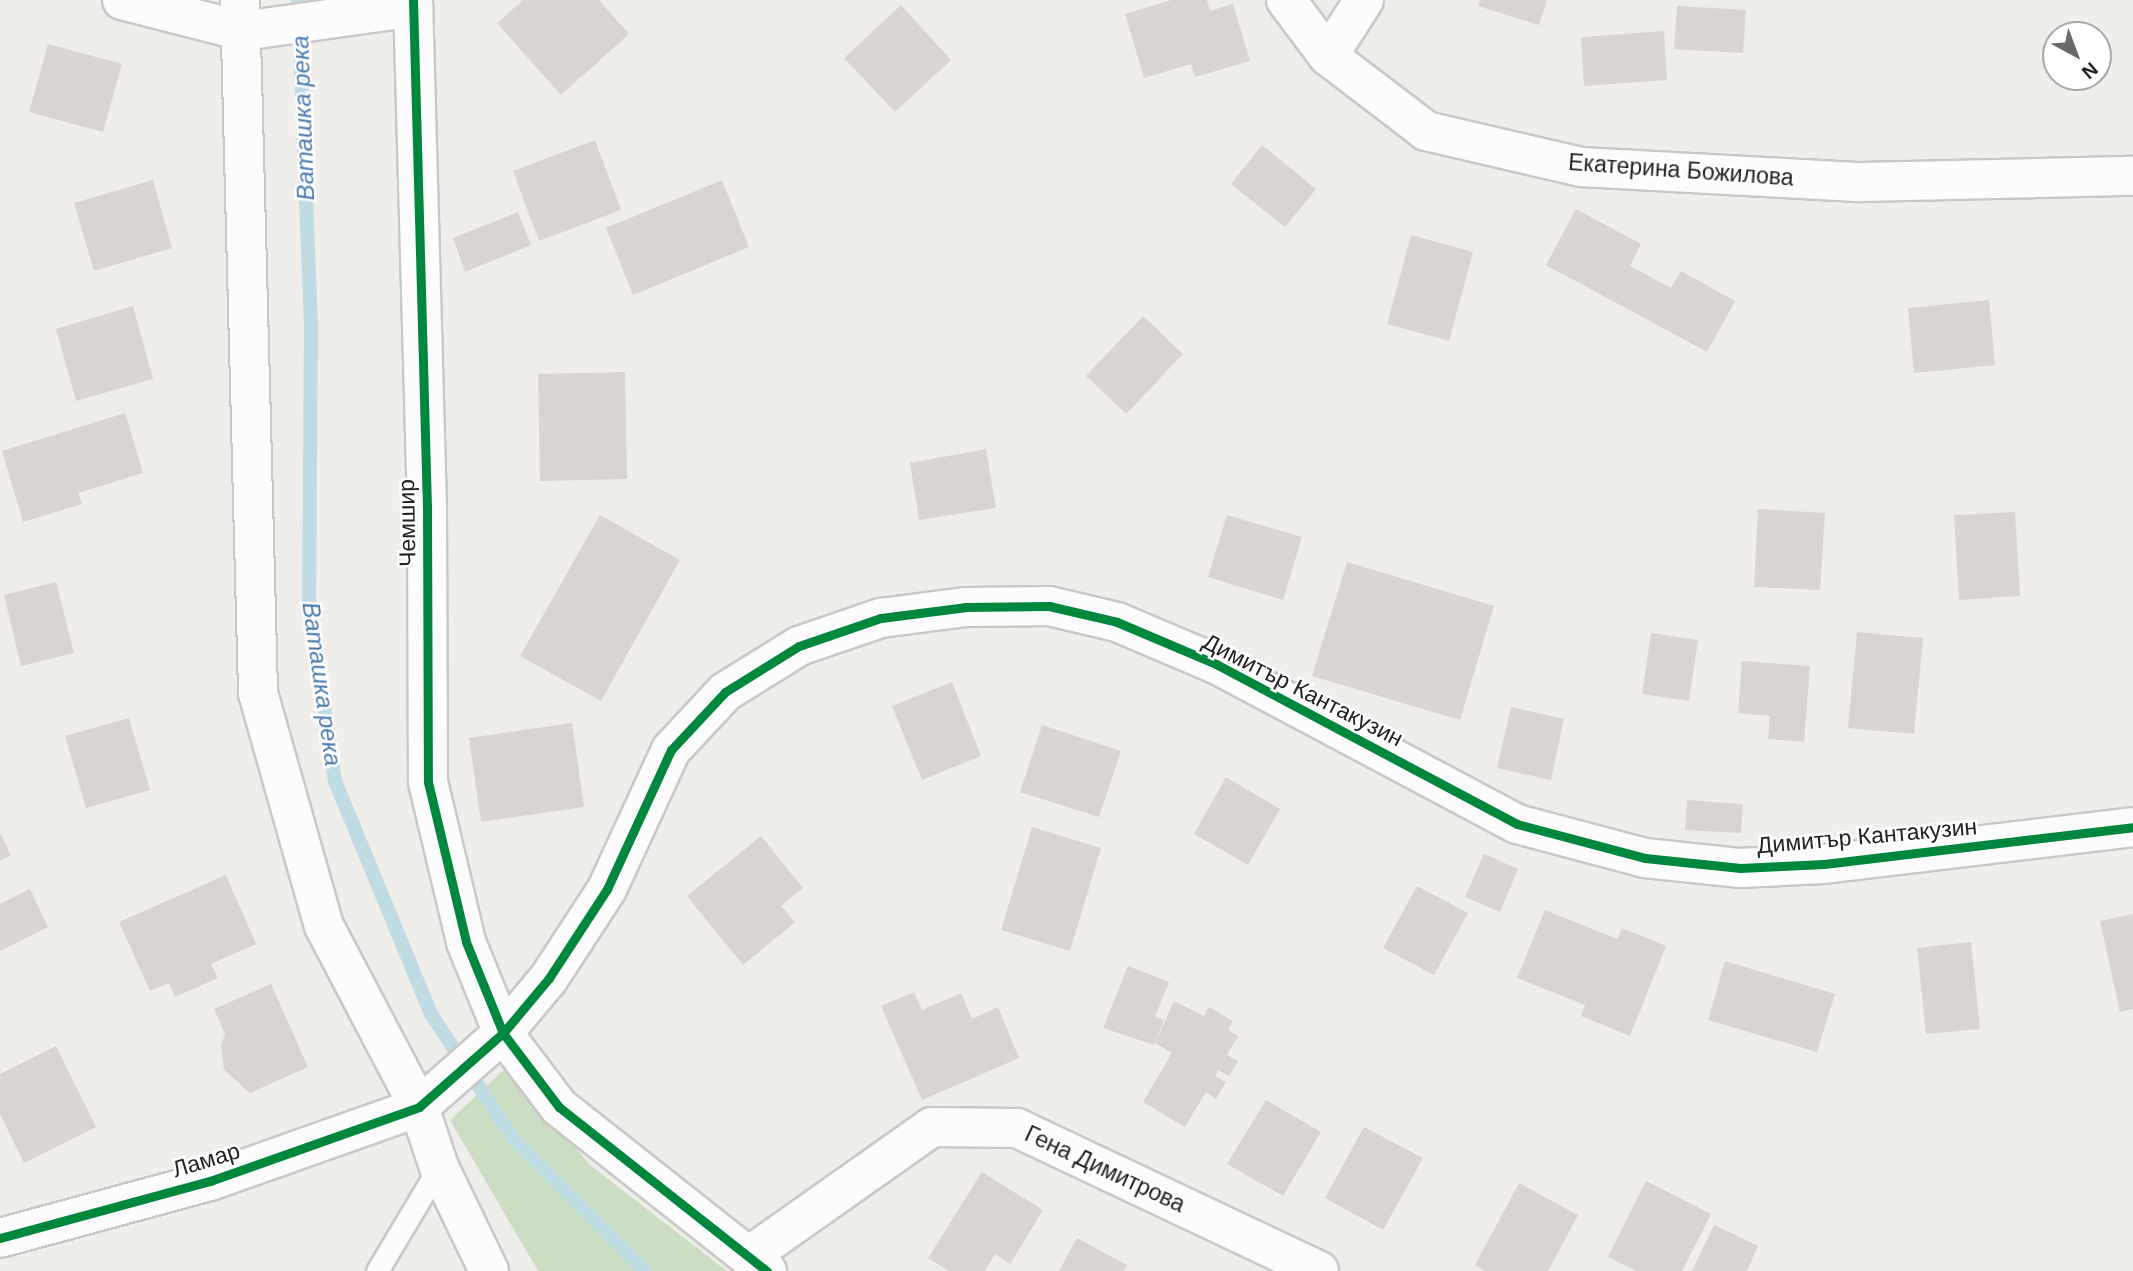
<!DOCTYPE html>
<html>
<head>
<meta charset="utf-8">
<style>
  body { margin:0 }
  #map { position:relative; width:2133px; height:1271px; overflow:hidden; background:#f0eeeb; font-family:Helvetica,sans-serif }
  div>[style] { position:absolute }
  .forest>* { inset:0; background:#cbdec1 }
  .stream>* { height:14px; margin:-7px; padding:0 7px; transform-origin:7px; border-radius:7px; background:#bfdbe3 }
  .building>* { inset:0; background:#d7d4d2 }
  .roads { filter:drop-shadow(2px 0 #c9c8c7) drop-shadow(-2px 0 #c9c8c7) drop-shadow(0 2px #c9c8c7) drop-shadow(0 -2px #c9c8c7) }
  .lane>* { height:21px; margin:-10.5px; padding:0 10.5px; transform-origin:10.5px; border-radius:10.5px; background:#fdfcfc }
  .street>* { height:38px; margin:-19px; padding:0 19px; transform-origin:19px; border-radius:19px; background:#fdfcfc }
  .cycleway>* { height:9px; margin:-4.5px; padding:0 4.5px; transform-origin:4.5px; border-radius:4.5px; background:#00873e }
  span { translate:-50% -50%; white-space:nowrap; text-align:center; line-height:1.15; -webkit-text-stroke:5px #fff; paint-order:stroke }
  .street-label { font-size:23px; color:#222 }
  .water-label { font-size:24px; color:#4a7aab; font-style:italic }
  .north { position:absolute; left:2042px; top:21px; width:70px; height:70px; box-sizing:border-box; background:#fff; border:2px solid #a7a7a7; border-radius:50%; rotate:139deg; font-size:19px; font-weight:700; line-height:28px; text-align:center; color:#222 }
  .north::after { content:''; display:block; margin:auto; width:24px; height:32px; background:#6a6968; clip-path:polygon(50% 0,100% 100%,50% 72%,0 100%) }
</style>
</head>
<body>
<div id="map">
  <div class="forest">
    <div style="clip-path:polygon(507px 1067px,590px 1165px,727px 1271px,538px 1271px,450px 1120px)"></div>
  </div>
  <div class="stream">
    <div style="left:298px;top:0;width:325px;rotate:87.7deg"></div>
    <div style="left:311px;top:325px;width:280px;rotate:90.4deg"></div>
    <div style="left:309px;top:605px;width:178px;rotate:81.6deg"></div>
    <div style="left:335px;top:781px;width:252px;rotate:67.6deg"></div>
    <div style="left:431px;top:1014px;width:146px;rotate:56.7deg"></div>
    <div style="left:511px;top:1136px;width:190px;rotate:45.2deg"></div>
  </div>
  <div class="building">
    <div style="clip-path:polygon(523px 0,599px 0,629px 34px,561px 95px,497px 23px)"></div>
    <div style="clip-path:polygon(1171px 0,1207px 0,1210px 11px,1233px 4px,1250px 61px,1195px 77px,1191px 64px,1144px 78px,1125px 14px)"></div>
    <div style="clip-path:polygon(1480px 0,1547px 0,1539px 25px,1478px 6px)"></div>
    <div style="clip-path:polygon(901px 5px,951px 60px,895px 112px,844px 58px)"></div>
    <div style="clip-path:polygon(1677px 6px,1746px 10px,1743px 53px,1674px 49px)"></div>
    <div style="clip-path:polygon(1664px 31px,1667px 80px,1584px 86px,1581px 37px)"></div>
    <div style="clip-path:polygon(48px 44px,122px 64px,103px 132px,29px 112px)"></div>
    <div style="clip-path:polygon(595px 140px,621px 210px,539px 241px,513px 171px)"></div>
    <div style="clip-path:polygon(1262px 145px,1316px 189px,1285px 227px,1231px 184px)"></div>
    <div style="clip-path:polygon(153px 180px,172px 248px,94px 271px,74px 203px)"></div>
    <div style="clip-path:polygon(722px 180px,749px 247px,633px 295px,606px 228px)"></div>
    <div style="clip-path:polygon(1576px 209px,1641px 244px,1630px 266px,1671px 288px,1681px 271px,1735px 301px,1707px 352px,1546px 265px)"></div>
    <div style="clip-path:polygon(518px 212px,531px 245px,465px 272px,453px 238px)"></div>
    <div style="clip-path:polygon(1411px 235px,1473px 252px,1449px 341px,1387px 324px)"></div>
    <div style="clip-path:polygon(1989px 300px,1995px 365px,1914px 373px,1908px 308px)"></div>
    <div style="clip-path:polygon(133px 306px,153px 379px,76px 401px,56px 329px)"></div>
    <div style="clip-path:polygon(1143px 316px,1183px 354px,1126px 414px,1086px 376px)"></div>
    <div style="clip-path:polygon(625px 372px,627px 479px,540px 481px,538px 374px)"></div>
    <div style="clip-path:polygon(125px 413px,143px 473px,78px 493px,82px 504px,23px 522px,2px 451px)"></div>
    <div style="clip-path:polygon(986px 449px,996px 508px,919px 520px,910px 463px)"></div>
    <div style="clip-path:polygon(1758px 509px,1825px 513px,1820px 590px,1754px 587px)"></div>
    <div style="clip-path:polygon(2015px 512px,2020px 596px,1959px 600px,1954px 515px)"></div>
    <div style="clip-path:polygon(600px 515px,680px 560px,601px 701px,520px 656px)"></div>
    <div style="clip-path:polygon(1227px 515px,1302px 537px,1283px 600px,1208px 577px)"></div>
    <div style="clip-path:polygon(1347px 562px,1494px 606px,1460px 720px,1312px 676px)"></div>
    <div style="clip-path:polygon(56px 582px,74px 653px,21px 666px,4px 595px)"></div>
    <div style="clip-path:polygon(1857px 632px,1923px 638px,1914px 734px,1848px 728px)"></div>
    <div style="clip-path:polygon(1651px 633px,1698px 640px,1689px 701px,1642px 694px)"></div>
    <div style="clip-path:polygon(1742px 661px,1810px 666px,1804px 742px,1768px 739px,1770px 716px,1738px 713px)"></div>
    <div style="clip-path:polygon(952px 682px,981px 756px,922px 780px,892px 706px)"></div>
    <div style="clip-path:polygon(1511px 707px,1564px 719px,1551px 780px,1497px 768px)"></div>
    <div style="clip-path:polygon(129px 718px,150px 790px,86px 808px,65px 736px)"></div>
    <div style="clip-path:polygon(572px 723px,584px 807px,481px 822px,469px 738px)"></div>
    <div style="clip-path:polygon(1042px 725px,1121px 751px,1099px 817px,1020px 792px)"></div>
    <div style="clip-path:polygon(1226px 777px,1280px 809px,1248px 865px,1194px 834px)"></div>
    <div style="clip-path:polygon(1687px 800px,1743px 804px,1741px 833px,1685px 830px)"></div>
    <div style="clip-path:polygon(1032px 827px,1101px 848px,1070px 951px,1001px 930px)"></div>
    <div style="clip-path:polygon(0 833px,11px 855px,0 861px)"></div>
    <div style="clip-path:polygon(761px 836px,803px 888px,781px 906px,795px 922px,743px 965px,687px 896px)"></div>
    <div style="clip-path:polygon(1484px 854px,1518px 869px,1500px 912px,1465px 897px)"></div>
    <div style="clip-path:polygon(226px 875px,256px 944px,211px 964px,218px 978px,175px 997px,169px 983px,150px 991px,119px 922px)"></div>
    <div style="clip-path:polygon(1417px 886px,1468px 913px,1434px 975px,1383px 948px)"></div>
    <div style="clip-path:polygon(30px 889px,48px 927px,0 951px,0 904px)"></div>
    <div style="clip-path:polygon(1545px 910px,1617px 939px,1622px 928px,1666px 946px,1630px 1036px,1581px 1016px,1585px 1005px,1517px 978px)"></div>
    <div style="clip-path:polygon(2133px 914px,2133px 1009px,2120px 1012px,2100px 921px)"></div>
    <div style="clip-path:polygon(1971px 942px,1980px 1029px,1926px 1034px,1917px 948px)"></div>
    <div style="clip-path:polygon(1725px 961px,1835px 994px,1817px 1052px,1708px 1020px)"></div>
    <div style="clip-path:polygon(1128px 966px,1169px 982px,1155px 1017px,1164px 1020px,1154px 1045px,1103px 1028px)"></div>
    <div style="clip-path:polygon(271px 984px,308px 1067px,250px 1093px,224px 1070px,221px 1046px,225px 1034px,214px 1009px)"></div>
    <div style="clip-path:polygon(914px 992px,922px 1010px,961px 993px,972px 1019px,998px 1007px,1019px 1058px,922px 1100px,881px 1006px)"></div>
    <div style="clip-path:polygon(1174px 1001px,1204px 1016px,1209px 1007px,1233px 1021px,1228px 1030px,1238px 1036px,1227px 1055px,1238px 1061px,1229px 1076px,1218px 1070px,1215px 1076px,1226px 1082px,1216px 1099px,1206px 1092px,1185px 1127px,1143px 1102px,1172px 1053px,1155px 1043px)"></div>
    <div style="clip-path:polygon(56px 1046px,96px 1127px,24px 1163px,0 1114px,0 1074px)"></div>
    <div style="clip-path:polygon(1266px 1100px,1321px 1132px,1283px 1196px,1227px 1164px)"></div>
    <div style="clip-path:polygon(1364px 1127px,1423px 1158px,1383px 1230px,1325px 1198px)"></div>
    <div style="clip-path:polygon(982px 1172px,1043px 1210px,1010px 1264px,995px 1254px,985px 1271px,949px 1271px,928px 1258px)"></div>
    <div style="clip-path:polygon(1646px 1181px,1711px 1214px,1682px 1271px,1636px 1271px,1608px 1257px)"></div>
    <div style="clip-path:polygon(1519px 1183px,1578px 1215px,1548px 1271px,1485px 1271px,1475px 1265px)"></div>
    <div style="clip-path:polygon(1714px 1225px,1758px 1246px,1747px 1271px,1692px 1271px)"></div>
    <div style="clip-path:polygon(1077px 1238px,1127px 1265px,1124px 1271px,1059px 1271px)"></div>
  </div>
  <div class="roads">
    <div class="lane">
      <div style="left:377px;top:1271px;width:121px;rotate:-59.2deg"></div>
    </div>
    <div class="street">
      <div style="left:122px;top:0;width:125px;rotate:14.4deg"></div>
      <div style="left:243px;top:31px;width:172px;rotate:-8deg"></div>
      <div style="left:240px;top:0;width:693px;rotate:88.51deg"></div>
      <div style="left:258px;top:693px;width:242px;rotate:74.2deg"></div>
      <div style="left:324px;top:926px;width:204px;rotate:62.3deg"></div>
      <div style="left:419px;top:1107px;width:63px;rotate:71.6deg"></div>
      <div style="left:439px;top:1167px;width:115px;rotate:64.3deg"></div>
      <div style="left:413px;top:0;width:507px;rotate:88.42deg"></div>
      <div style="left:427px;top:507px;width:275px;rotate:89.8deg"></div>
      <div style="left:428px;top:782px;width:164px;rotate:76.6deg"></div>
      <div style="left:466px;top:942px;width:98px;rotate:67.9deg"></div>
      <div style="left:503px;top:1033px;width:93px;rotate:52.9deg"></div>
      <div style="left:559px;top:1107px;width:265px;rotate:38.3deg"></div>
      <div style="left:1286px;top:0;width:70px;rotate:53.1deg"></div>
      <div style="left:1328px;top:56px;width:123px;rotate:37.4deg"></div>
      <div style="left:1426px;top:131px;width:159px;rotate:13.1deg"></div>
      <div style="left:1581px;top:167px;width:281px;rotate:3.1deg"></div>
      <div style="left:1862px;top:182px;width:271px;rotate:-1.3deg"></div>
      <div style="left:1328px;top:56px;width:67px;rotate:-57.3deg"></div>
      <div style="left:0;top:1238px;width:218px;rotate:-15.2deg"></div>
      <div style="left:210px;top:1181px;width:222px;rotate:-19.5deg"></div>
      <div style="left:419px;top:1107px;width:112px;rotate:-41.4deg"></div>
      <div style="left:503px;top:1033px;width:72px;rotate:-50.1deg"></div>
      <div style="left:549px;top:978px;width:106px;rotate:-56.9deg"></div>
      <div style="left:607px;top:889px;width:153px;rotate:-65.3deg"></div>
      <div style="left:671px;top:750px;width:79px;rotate:-47deg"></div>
      <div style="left:725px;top:692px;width:87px;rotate:-31.9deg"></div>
      <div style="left:799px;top:646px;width:87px;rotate:-18.9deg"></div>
      <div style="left:881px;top:618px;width:86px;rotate:-7.4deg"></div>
      <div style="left:966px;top:607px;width:83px;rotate:-0.7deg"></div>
      <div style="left:1049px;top:606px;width:70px;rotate:13.2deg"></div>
      <div style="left:1117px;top:622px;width:108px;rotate:23deg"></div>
      <div style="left:1216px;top:664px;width:341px;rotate:28deg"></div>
      <div style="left:1517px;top:824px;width:132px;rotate:14.9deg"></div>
      <div style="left:1645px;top:858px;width:96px;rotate:6deg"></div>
      <div style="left:1740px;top:868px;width:84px;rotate:-2.7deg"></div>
      <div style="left:1824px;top:864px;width:311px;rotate:-6.8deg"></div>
      <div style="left:749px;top:1256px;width:224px;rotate:-35.2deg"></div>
      <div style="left:932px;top:1127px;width:85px;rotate:0.7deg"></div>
      <div style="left:1017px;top:1128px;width:334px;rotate:25.3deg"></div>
    </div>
  </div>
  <div class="cycleway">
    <div style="left:413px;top:0;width:507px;rotate:88.42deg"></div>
    <div style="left:427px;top:507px;width:275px;rotate:89.8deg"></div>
    <div style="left:428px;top:782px;width:164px;rotate:76.6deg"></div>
    <div style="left:466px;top:942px;width:98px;rotate:67.9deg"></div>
    <div style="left:503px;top:1033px;width:93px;rotate:52.9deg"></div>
    <div style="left:559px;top:1107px;width:265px;rotate:38.3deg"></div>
    <div style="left:0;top:1238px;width:218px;rotate:-15.2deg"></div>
    <div style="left:210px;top:1181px;width:222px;rotate:-19.5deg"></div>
    <div style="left:419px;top:1107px;width:112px;rotate:-41.4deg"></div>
    <div style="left:503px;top:1033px;width:72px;rotate:-50.1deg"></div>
    <div style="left:549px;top:978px;width:106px;rotate:-56.9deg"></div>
    <div style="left:607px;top:889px;width:153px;rotate:-65.3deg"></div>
    <div style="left:671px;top:750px;width:79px;rotate:-47deg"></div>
    <div style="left:725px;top:692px;width:87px;rotate:-31.9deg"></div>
    <div style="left:799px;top:646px;width:87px;rotate:-18.9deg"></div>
    <div style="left:881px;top:618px;width:86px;rotate:-7.4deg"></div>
    <div style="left:966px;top:607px;width:83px;rotate:-0.7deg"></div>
    <div style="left:1049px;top:606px;width:70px;rotate:13.2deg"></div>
    <div style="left:1117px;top:622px;width:108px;rotate:23deg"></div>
    <div style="left:1216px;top:664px;width:341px;rotate:28deg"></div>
    <div style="left:1517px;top:824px;width:132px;rotate:14.9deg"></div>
    <div style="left:1645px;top:858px;width:96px;rotate:6deg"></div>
    <div style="left:1740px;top:868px;width:84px;rotate:-2.7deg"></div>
    <div style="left:1824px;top:864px;width:311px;rotate:-6.8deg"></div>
  </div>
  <div class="street-label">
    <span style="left:1681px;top:170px;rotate:4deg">Екатерина Божилова</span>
    <span style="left:407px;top:523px;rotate:-91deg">Чемшир</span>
    <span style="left:1303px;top:690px;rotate:27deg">Димитър Кантакузин</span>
    <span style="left:1867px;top:836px;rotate:-5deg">Димитър Кантакузин</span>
    <span style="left:206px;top:1160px;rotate:-17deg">Ламар</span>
    <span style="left:1105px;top:1169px;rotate:25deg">Гена Димитрова</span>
  </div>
  <div class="water-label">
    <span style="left:303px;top:118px;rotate:-92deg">Ваташка река</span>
    <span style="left:322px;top:684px;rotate:82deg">Ваташка река</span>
  </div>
  <div class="north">N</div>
</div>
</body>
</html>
